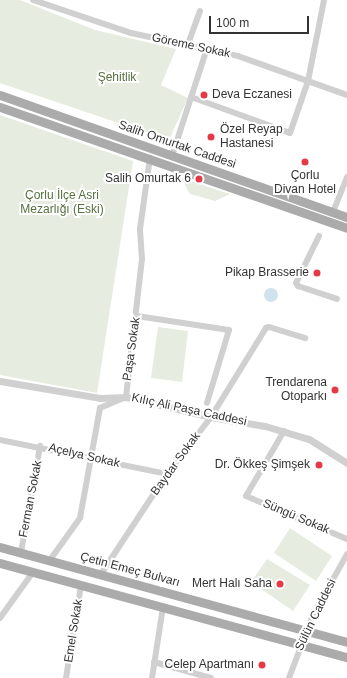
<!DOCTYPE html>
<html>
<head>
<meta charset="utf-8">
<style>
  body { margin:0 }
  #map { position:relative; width:347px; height:678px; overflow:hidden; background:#fff; font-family:Arial,sans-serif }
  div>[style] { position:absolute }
  .green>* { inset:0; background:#e6ecdf }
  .water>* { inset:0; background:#cfe2ee }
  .round { border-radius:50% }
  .minor>* { height:6px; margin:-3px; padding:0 3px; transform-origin:3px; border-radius:3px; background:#d0d0d0 }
  .tertiary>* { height:7px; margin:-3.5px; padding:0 3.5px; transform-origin:3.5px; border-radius:3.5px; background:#d0d0d0 }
  .primary>* { height:9px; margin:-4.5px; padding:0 4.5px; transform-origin:4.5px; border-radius:4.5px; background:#ababab }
  .dots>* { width:11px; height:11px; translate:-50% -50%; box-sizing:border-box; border:2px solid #fff; border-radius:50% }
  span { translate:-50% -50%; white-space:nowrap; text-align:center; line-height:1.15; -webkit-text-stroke:4px #fff; paint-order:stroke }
  .street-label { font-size:12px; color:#333 }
  .park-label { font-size:12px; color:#56703f }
  .poi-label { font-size:12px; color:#333 }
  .left { translate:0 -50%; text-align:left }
  .right { translate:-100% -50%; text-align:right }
  .scale { position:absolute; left:209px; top:16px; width:100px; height:18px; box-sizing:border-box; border:2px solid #333; border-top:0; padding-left:5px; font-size:12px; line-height:14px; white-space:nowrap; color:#333; -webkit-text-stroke:3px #fff; paint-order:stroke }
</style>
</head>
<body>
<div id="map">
  <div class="green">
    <div style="clip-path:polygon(0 0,20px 0,95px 30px,176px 49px,161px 85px,188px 98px,169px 140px,0 83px)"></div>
    <div style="clip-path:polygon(0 115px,133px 161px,97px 393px,0 375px)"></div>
    <div style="clip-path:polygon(181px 178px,230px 194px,215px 201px,190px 194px)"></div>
    <div style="clip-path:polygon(158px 327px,188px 331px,182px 382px,151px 378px)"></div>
    <div style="clip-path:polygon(290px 528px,332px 556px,316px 581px,274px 553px)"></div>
    <div style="clip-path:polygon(267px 559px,310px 585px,293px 611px,251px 582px)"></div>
  </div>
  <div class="water">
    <div class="round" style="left:264px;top:288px;width:14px;height:14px"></div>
  </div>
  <div class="minor">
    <div style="left:33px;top:0;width:103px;rotate:18.6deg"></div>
    <div style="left:131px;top:33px;width:109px;rotate:12.1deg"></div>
    <div style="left:238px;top:56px;width:116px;rotate:19.7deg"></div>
    <div style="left:188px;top:44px;width:35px;rotate:-70deg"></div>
    <div style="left:191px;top:97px;width:105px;rotate:20deg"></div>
    <div style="left:290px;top:133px;width:55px;rotate:-70.9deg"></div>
    <div style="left:308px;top:81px;width:83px;rotate:-78.8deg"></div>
    <div style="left:172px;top:156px;width:114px;rotate:-72deg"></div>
    <div style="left:333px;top:212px;width:38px;rotate:-68deg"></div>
    <div style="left:319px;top:236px;width:52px;rotate:116.1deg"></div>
    <div style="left:296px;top:283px;width:4px;rotate:56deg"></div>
    <div style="left:298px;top:286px;width:41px;rotate:18.4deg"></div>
    <div style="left:137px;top:316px;width:93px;rotate:8.7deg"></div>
    <div style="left:229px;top:330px;width:76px;rotate:106.8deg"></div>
    <div style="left:284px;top:431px;width:75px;rotate:120.3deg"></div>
    <div style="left:246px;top:496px;width:110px;rotate:23.1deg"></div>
    <div style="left:0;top:440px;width:170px;rotate:11.5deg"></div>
    <div style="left:21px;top:552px;width:108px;rotate:-79.8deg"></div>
    <div style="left:50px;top:560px;width:52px;rotate:-54.5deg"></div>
    <div style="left:80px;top:518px;width:112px;rotate:-79.7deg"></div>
    <div style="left:100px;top:408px;width:28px;rotate:-23deg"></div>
    <div style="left:126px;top:397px;width:139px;rotate:-83.4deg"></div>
    <div style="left:142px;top:259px;width:30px;rotate:-94deg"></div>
    <div style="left:140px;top:229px;width:72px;rotate:-82deg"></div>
    <div style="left:101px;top:574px;width:120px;rotate:-56.6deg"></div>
    <div style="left:167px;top:474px;width:72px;rotate:-52.3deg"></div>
    <div style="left:211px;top:417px;width:105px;rotate:-58.3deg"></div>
    <div style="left:266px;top:328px;width:3px;rotate:-18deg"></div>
    <div style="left:269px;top:327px;width:38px;rotate:17deg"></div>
    <div style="left:0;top:618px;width:57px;rotate:-54.3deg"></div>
    <div style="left:154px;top:662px;width:59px;rotate:15.7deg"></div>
    <div style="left:66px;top:678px;width:94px;rotate:-80.8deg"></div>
    <div style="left:152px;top:678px;width:72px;rotate:-81.2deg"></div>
    <div style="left:289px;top:678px;width:65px;rotate:-69.3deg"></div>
    <div style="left:312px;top:617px;width:72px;rotate:-60.9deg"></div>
  </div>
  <div class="tertiary">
    <div style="left:0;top:381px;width:101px;rotate:9.6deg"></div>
    <div style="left:100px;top:398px;width:26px;rotate:-2deg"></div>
    <div style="left:126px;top:397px;width:87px;rotate:13.2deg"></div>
    <div style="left:211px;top:417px;width:55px;rotate:9.5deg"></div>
    <div style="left:265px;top:426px;width:46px;rotate:16.5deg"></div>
    <div style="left:309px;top:439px;width:45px;rotate:32.3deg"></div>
  </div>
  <div class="primary">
    <div style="left:0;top:95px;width:368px;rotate:19.4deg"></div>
    <div style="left:0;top:107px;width:367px;rotate:19.2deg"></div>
    <div style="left:0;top:547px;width:360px;rotate:15.3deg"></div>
    <div style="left:0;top:563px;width:360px;rotate:15.2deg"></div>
  </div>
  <div class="dots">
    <div style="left:204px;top:95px;background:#e63946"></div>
    <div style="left:211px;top:137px;background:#e63946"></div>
    <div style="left:305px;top:162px;background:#e63946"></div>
    <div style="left:199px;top:179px;background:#e63946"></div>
    <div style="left:317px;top:273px;background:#e63946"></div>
    <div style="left:335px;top:390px;background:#e63946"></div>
    <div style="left:319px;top:465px;background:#e63946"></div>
    <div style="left:280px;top:584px;background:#e63946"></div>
    <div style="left:262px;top:665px;background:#e63946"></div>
  </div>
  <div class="street-label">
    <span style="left:191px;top:46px;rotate:12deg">Göreme Sokak</span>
    <span style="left:177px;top:145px;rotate:19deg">Salih Omurtak Caddesi</span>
    <span style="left:132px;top:349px;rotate:-82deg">Paşa Sokak</span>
    <span style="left:189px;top:410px;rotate:12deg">Kılıç Ali Paşa Caddesi</span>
    <span style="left:84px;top:456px;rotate:13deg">Açelya Sokak</span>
    <span style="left:176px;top:464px;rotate:-54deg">Baydar Sokak</span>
    <span style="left:31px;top:499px;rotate:-79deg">Ferman Sokak</span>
    <span style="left:296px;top:517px;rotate:23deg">Süngü Sokak</span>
    <span style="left:130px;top:570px;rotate:15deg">Çetin Emeç Bulvarı</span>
    <span style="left:316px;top:615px;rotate:-64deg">Sülün Caddesi</span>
    <span style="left:74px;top:631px;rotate:-81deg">Emel Sokak</span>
  </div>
  <div class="park-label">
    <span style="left:117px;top:78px">Şehitlik</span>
    <span style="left:62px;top:203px">Çorlu İlçe Asri<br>Mezarlığı (Eski)</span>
  </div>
  <div class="poi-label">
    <span class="left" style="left:212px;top:95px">Deva Eczanesi</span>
    <span class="left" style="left:220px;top:137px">Özel Reyap<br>Hastanesi</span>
    <span style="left:305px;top:183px">Çorlu<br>Divan Hotel</span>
    <span class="right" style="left:191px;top:179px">Salih Omurtak 6</span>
    <span class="right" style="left:309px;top:273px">Pikap Brasserie</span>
    <span class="right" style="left:327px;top:390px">Trendarena<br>Otoparkı</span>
    <span class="right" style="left:310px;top:465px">Dr. Ökkeş Şimşek</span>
    <span class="right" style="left:272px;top:584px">Mert Halı Saha</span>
    <span class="right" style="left:254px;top:665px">Celep Apartmanı</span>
  </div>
  <div class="scale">100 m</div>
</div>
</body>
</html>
